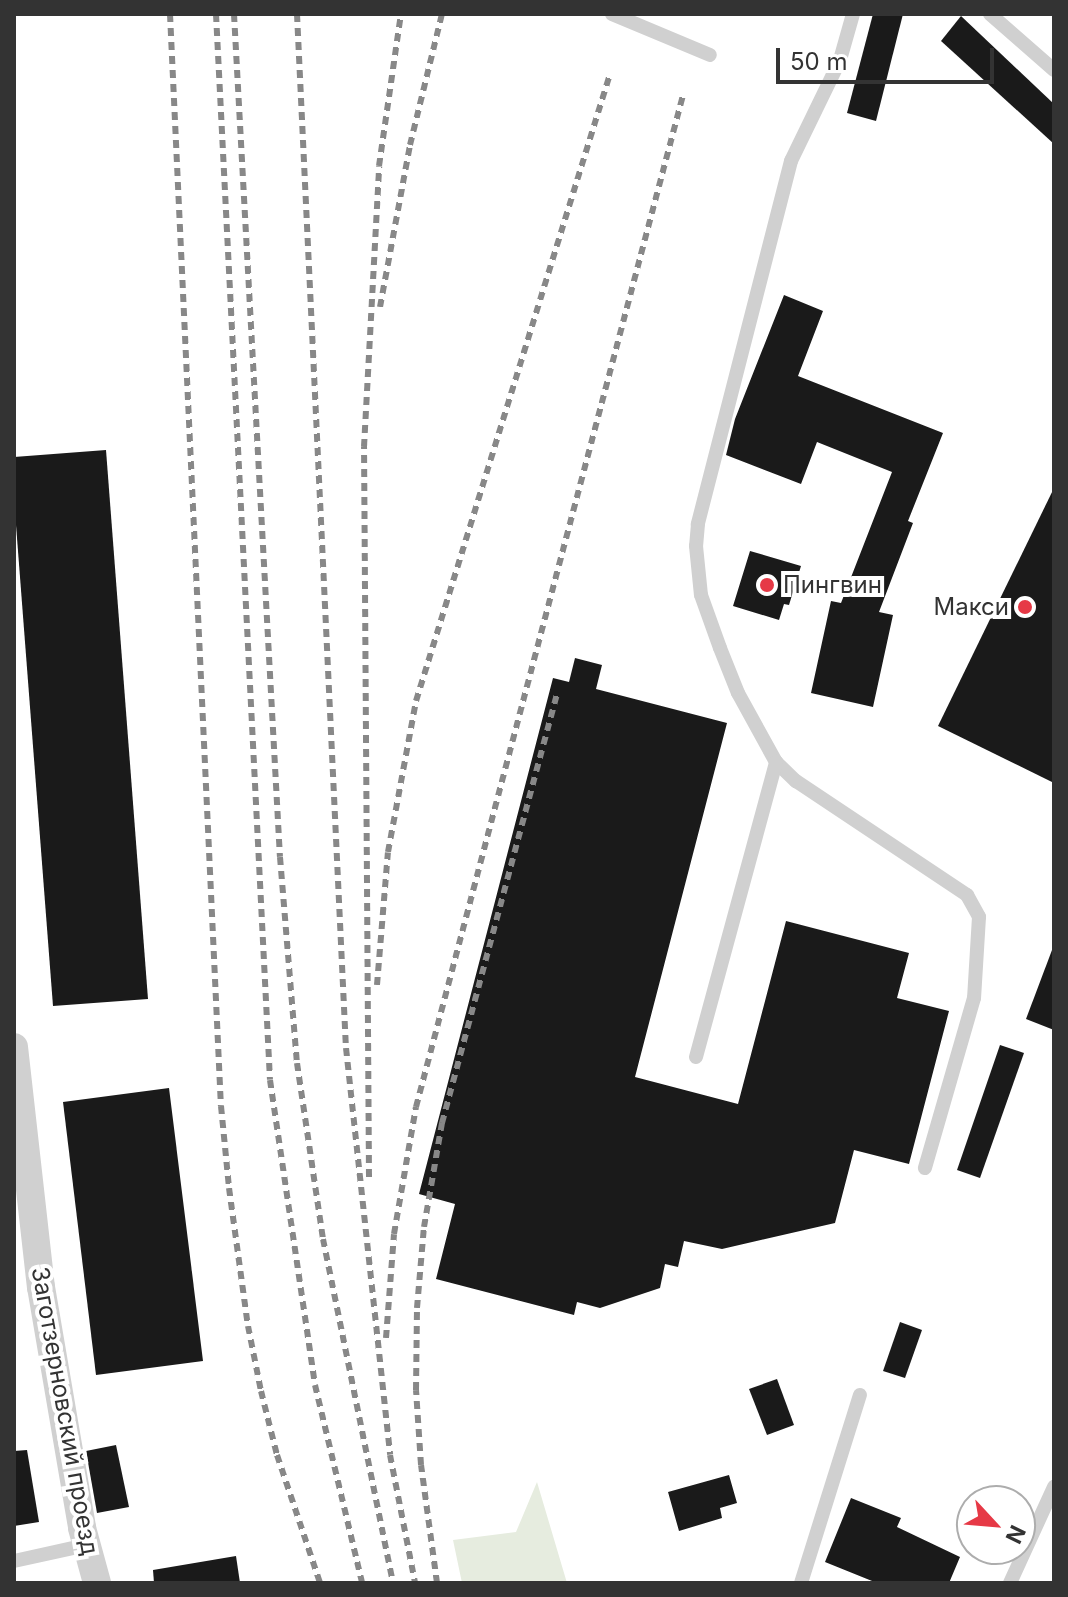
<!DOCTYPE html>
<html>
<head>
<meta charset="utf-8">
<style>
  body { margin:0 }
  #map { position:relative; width:1068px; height:1597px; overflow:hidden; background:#fff; font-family:Inter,sans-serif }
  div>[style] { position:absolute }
  .green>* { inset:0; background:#e6ecdf }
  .building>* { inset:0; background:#1a1a1a }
  .lane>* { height:14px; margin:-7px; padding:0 7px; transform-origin:7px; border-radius:7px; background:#d0d0d0 }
  .street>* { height:28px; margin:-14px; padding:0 14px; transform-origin:14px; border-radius:14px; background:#d0d0d0 }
  .rail>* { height:6px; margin-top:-3px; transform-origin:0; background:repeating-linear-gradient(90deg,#888 0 8px,transparent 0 14px) }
  .dots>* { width:22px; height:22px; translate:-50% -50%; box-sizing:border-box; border:4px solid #fff; border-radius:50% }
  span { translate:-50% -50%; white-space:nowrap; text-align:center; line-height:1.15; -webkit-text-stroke:8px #fff; paint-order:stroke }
  .poi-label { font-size:24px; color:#333 }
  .left { translate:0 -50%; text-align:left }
  .right { translate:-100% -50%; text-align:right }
  .street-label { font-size:24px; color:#333 }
  .frame { position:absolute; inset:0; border:16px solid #333; pointer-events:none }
  .north { position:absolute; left:956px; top:1485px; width:80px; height:80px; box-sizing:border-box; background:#fff; border:2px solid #adadad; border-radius:50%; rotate:116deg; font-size:22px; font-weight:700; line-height:32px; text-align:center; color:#333 }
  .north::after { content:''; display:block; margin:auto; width:28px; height:36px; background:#e63946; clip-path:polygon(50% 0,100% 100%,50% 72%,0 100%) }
  .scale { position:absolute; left:776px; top:48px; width:218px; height:36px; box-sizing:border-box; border:4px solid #333; border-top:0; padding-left:10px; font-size:24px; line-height:28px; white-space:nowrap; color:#333; -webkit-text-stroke:6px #fff; paint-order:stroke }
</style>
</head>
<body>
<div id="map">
  <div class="green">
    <div style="clip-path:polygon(537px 1482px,567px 1583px,462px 1583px,453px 1540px,516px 1532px)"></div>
  </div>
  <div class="building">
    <div style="clip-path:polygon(873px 14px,903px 14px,876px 121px,847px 113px)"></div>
    <div style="clip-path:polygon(961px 16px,1054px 104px,1054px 144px,941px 41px)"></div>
    <div style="clip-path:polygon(784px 295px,823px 311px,798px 376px,943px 433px,908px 521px,913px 523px,879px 612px,893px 615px,873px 707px,811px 693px,831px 601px,841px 603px,892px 472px,817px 442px,801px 484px,726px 455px,735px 419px)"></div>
    <div style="clip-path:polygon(106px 450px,148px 999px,53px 1006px,14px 499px,14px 457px)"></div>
    <div style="clip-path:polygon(1054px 488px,1054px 783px,938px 726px)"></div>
    <div style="clip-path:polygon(750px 551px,801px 566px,789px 605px,784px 604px,779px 620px,733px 606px)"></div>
    <div style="clip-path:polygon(575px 658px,602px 665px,596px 689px,727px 723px,635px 1077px,738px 1104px,786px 921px,909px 953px,897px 998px,949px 1011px,909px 1164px,854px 1150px,835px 1223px,722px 1249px,684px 1241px,678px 1267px,665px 1264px,660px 1288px,600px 1308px,577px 1302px,574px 1315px,436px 1279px,455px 1204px,419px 1194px,553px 678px,569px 682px)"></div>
    <div style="clip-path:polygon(1052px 950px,1054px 951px,1054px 1030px,1026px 1019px)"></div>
    <div style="clip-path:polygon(1000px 1045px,1024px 1053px,980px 1178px,957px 1170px)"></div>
    <div style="clip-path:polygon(169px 1088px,203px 1361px,96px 1375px,63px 1102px)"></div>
    <div style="clip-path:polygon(900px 1322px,922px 1330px,905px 1378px,883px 1371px)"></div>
    <div style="clip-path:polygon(777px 1379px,794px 1425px,767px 1435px,749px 1389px)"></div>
    <div style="clip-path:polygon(116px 1445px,129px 1507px,97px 1513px,86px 1451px)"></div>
    <div style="clip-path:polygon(27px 1450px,39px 1522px,14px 1526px,14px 1451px)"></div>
    <div style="clip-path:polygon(729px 1475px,737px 1503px,720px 1508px,722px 1518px,679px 1531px,668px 1492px)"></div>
    <div style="clip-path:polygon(851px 1498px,901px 1518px,897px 1527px,960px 1557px,949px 1583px,877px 1583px,825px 1562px)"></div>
    <div style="clip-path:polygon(236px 1556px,240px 1583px,154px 1583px,153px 1570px)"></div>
  </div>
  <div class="lane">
    <div style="left:612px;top:14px;width:106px;rotate:22.7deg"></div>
    <div style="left:853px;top:14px;width:48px;rotate:105.8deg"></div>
    <div style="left:840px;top:60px;width:112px;rotate:115.9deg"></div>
    <div style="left:791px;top:161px;width:375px;rotate:104.4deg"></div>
    <div style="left:698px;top:524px;width:22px;rotate:95deg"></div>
    <div style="left:696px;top:546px;width:49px;rotate:84.2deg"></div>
    <div style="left:701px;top:595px;width:56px;rotate:70.3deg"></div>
    <div style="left:720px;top:648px;width:48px;rotate:68.2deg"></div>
    <div style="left:738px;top:693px;width:79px;rotate:61.2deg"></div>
    <div style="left:776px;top:762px;width:28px;rotate:44deg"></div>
    <div style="left:796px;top:781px;width:206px;rotate:33.7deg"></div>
    <div style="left:967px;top:895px;width:25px;rotate:61deg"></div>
    <div style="left:979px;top:917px;width:81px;rotate:93.5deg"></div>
    <div style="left:974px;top:998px;width:177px;rotate:106.1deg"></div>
    <div style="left:990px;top:14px;width:85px;rotate:41.2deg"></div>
    <div style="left:696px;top:1057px;width:306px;rotate:-74.8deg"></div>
    <div style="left:14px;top:1561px;width:75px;rotate:-12.4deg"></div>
    <div style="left:801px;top:1583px;width:197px;rotate:-72.6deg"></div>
    <div style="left:1010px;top:1583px;width:106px;rotate:-65.4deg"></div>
  </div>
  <div class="street">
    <div style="left:14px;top:1047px;width:242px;rotate:83.6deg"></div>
    <div style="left:41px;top:1287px;width:244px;rotate:80.3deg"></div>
    <div style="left:82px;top:1528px;width:57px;rotate:74.7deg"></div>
  </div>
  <div class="rail">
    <div style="left:170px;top:14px;width:1093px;rotate:87.33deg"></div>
    <div style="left:221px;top:1106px;width:82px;rotate:84.4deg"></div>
    <div style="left:229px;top:1188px;width:139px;rotate:82.2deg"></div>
    <div style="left:248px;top:1326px;width:66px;rotate:78.7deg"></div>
    <div style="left:261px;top:1391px;width:66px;rotate:76deg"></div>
    <div style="left:277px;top:1455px;width:135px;rotate:71.4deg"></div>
    <div style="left:216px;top:14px;width:1067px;rotate:87.1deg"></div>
    <div style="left:270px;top:1080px;width:308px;rotate:81.6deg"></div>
    <div style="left:315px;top:1385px;width:204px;rotate:76.6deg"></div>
    <div style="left:234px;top:14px;width:844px;rotate:86.88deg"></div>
    <div style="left:280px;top:857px;width:207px;rotate:85.3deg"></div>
    <div style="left:297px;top:1063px;width:178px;rotate:81.6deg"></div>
    <div style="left:323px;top:1239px;width:351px;rotate:78.5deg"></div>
    <div style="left:297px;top:14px;width:1035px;rotate:87.29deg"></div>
    <div style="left:346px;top:1048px;width:409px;rotate:83.8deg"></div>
    <div style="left:390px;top:1455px;width:130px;rotate:78.9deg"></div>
    <div style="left:380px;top:307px;width:165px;rotate:-79.5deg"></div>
    <div style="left:410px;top:145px;width:135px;rotate:-76.3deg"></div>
    <div style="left:377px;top:985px;width:133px;rotate:-85.3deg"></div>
    <div style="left:388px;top:852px;width:154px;rotate:-79.5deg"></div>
    <div style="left:416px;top:701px;width:656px;rotate:-72.81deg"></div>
    <div style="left:369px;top:1177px;width:730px;rotate:-90.39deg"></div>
    <div style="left:364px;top:447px;width:281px;rotate:-86.9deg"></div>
    <div style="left:379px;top:166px;width:154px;rotate:-81.8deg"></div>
    <div style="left:386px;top:1338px;width:104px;rotate:-85.6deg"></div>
    <div style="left:394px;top:1234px;width:129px;rotate:-80.2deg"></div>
    <div style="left:416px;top:1107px;width:1047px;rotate:-75.22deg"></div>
    <div style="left:437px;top:1583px;width:119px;rotate:-97.7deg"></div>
    <div style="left:421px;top:1465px;width:75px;rotate:-93.8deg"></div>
    <div style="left:416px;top:1390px;width:82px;rotate:-89.3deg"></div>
    <div style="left:417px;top:1308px;width:81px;rotate:-85.1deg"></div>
    <div style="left:424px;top:1227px;width:106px;rotate:-80.2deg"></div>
    <div style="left:442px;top:1123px;width:445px;rotate:-75deg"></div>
  </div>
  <div class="dots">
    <div style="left:767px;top:585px;background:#e63946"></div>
    <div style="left:1025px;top:607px;background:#e63946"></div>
  </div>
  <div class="poi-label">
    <span class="left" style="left:783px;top:585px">Пингвин</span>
    <span class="right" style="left:1009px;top:607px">Макси</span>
  </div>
  <div class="street-label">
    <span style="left:65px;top:1411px;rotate:80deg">Заготзерновский проезд</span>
  </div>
  <div class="frame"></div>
  <div class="north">N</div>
  <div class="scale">50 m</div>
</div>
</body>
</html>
